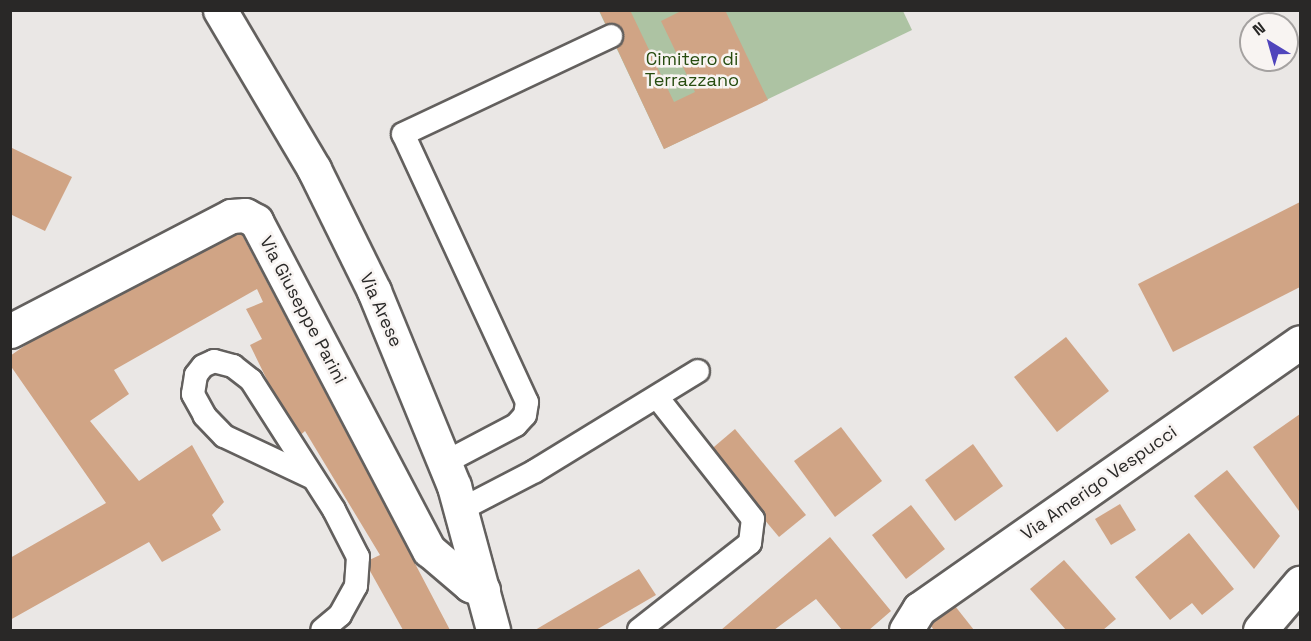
<!DOCTYPE html>
<html>
<head>
<meta charset="utf-8">
<style>
  body { margin:0 }
  #map { position:relative; width:1311px; height:641px; overflow:hidden; background:#eae7e5; font-family:"Space Grotesk",sans-serif }
  div>[style] { position:absolute }
  .green>* { inset:0; background:#adc3a3 }
  .building>* { inset:0; background:#d0a485 }
  .roads { filter:drop-shadow(2px 0 #63605e) drop-shadow(-2px 0 #63605e) drop-shadow(0 2px #63605e) drop-shadow(0 -2px #63605e) }
  .lane>* { height:22px; margin:-11px; padding:0 11px; transform-origin:11px; border-radius:11px; background:#fff }
  .street>* { height:33px; margin:-16.5px; padding:0 16.5px; transform-origin:16.5px; border-radius:16.5px; background:#fff }
  span { translate:-50% -50%; white-space:nowrap; text-align:center; line-height:1.15; -webkit-text-stroke:5px #f8f4f2; paint-order:stroke }
  .park-label { font-size:18px; color:#274c10 }
  .street-label { font-size:18px; color:#292827 }
  .frame { position:absolute; inset:0; border:12px solid #292827; pointer-events:none }
  .north { position:absolute; left:1239px; top:12px; width:60px; height:60px; box-sizing:border-box; background:#f8f4f2; border:2px solid #a5a2a1; border-radius:50%; rotate:323deg; font-size:16px; font-weight:700; line-height:24px; text-align:center; color:#292827 }
  .north::after { content:''; display:block; margin:auto; width:21px; height:27px; background:#5045bc; clip-path:polygon(50% 0,100% 100%,50% 72%,0 100%) }
</style>
</head>
<body>
<div id="map">
  <div class="green">
    <div style="clip-path:polygon(599px 11px,903px 11px,912px 30px,664px 149px)"></div>
  </div>
  <div class="building">
    <div style="clip-path:polygon(599px 10px,630px 10px,674px 102px,695px 92px,661px 21px,683px 10px,725px 10px,768px 100px,664px 149px)"></div>
    <div style="clip-path:polygon(10px 147px,72px 177px,45px 231px,10px 214px)"></div>
    <div style="clip-path:polygon(1300px 202px,1300px 287px,1173px 352px,1138px 284px)"></div>
    <div style="clip-path:polygon(240px 231px,450px 630px,403px 630px,365px 562px,380px 555px,305px 431px,296px 439px,250px 345px,262px 339px,246px 309px,263px 302px,257px 289px,114px 370px,129px 394px,90px 421px,139px 481px,192px 445px,224px 502px,212px 515px,221px 530px,162px 562px,149px 542px,10px 620px,10px 558px,106px 503px,10px 365px,10px 356px,40px 335px)"></div>
    <div style="clip-path:polygon(1066px 337px,1109px 391px,1057px 432px,1014px 377px)"></div>
    <div style="clip-path:polygon(1300px 414px,1300px 510px,1299px 511px,1253px 447px)"></div>
    <div style="clip-path:polygon(841px 427px,882px 481px,835px 517px,794px 461px)"></div>
    <div style="clip-path:polygon(735px 429px,806px 515px,779px 537px,708px 452px)"></div>
    <div style="clip-path:polygon(973px 444px,1003px 486px,955px 521px,925px 480px)"></div>
    <div style="clip-path:polygon(1227px 470px,1280px 536px,1254px 569px,1194px 496px)"></div>
    <div style="clip-path:polygon(1120px 504px,1136px 530px,1111px 545px,1095px 519px)"></div>
    <div style="clip-path:polygon(911px 505px,945px 549px,906px 579px,872px 535px)"></div>
    <div style="clip-path:polygon(1189px 533px,1234px 589px,1202px 615px,1192px 603px,1170px 620px,1135px 577px)"></div>
    <div style="clip-path:polygon(830px 537px,891px 611px,869px 630px,842px 630px,816px 599px,774px 630px,721px 630px)"></div>
    <div style="clip-path:polygon(1064px 560px,1116px 619px,1103px 630px,1066px 630px,1030px 589px)"></div>
    <div style="clip-path:polygon(639px 569px,656px 595px,596px 630px,535px 630px)"></div>
    <div style="clip-path:polygon(955px 606px,974px 630px,934px 630px,930px 625px)"></div>
  </div>
  <div class="roads">
    <div class="lane">
      <div style="left:444px;top:463px;width:81px;rotate:-27.8deg"></div>
      <div style="left:516px;top:425px;width:13px;rotate:-48deg"></div>
      <div style="left:525px;top:415px;width:13px;rotate:-81deg"></div>
      <div style="left:527px;top:402px;width:295px;rotate:-114.8deg"></div>
      <div style="left:403px;top:134px;width:230px;rotate:-25.2deg"></div>
      <div style="left:311px;top:477px;width:96px;rotate:-154.8deg"></div>
      <div style="left:224px;top:436px;width:28px;rotate:-134deg"></div>
      <div style="left:205px;top:416px;width:25px;rotate:-119deg"></div>
      <div style="left:193px;top:394px;width:19px;rotate:-81deg"></div>
      <div style="left:196px;top:375px;width:11px;rotate:-52deg"></div>
      <div style="left:203px;top:366px;width:12px;rotate:-24deg"></div>
      <div style="left:214px;top:361px;width:20px;rotate:15deg"></div>
      <div style="left:233px;top:366px;width:23px;rotate:38deg"></div>
      <div style="left:251px;top:380px;width:154px;rotate:57.4deg"></div>
      <div style="left:334px;top:510px;width:53px;rotate:62.9deg"></div>
      <div style="left:358px;top:557px;width:29px;rotate:94deg"></div>
      <div style="left:356px;top:586px;width:33px;rotate:119deg"></div>
      <div style="left:340px;top:615px;width:23px;rotate:140deg"></div>
      <div style="left:462px;top:509px;width:82px;rotate:-27.5deg"></div>
      <div style="left:535px;top:471px;width:191px;rotate:-31.5deg"></div>
      <div style="left:639px;top:630px;width:141px;rotate:-38.1deg"></div>
      <div style="left:750px;top:543px;width:24px;rotate:-83deg"></div>
      <div style="left:753px;top:519px;width:155px;rotate:-128.2deg"></div>
    </div>
    <div class="street">
      <div style="left:220px;top:10px;width:185px;rotate:59.4deg"></div>
      <div style="left:314px;top:169px;width:136px;rotate:63.8deg"></div>
      <div style="left:374px;top:291px;width:211px;rotate:67.7deg"></div>
      <div style="left:454px;top:486px;width:149px;rotate:74.8deg"></div>
      <div style="left:10px;top:331px;width:249px;rotate:-27.5deg"></div>
      <div style="left:231px;top:216px;width:14px;rotate:-4deg"></div>
      <div style="left:245px;top:215px;width:13px;rotate:29deg"></div>
      <div style="left:256px;top:221px;width:372px;rotate:62.3deg"></div>
      <div style="left:429px;top:550px;width:54px;rotate:40.5deg"></div>
      <div style="left:470px;top:585px;width:14px;rotate:21deg"></div>
      <div style="left:906px;top:630px;width:25px;rotate:-58deg"></div>
      <div style="left:919px;top:609px;width:465px;rotate:-35deg"></div>
      <div style="left:1260px;top:630px;width:62px;rotate:-49.6deg"></div>
    </div>
  </div>
  <div class="park-label">
    <span style="left:692px;top:70px">Cimitero di<br>Terrazzano</span>
  </div>
  <div class="street-label">
    <span style="left:303px;top:310px;rotate:62deg">Via Giuseppe Parini</span>
    <span style="left:381px;top:310px;rotate:66deg">Via Arese</span>
    <span style="left:1099px;top:483px;rotate:-35deg">Via Amerigo Vespucci</span>
  </div>
  <div class="frame"></div>
  <div class="north">N</div>
</div>
</body>
</html>
